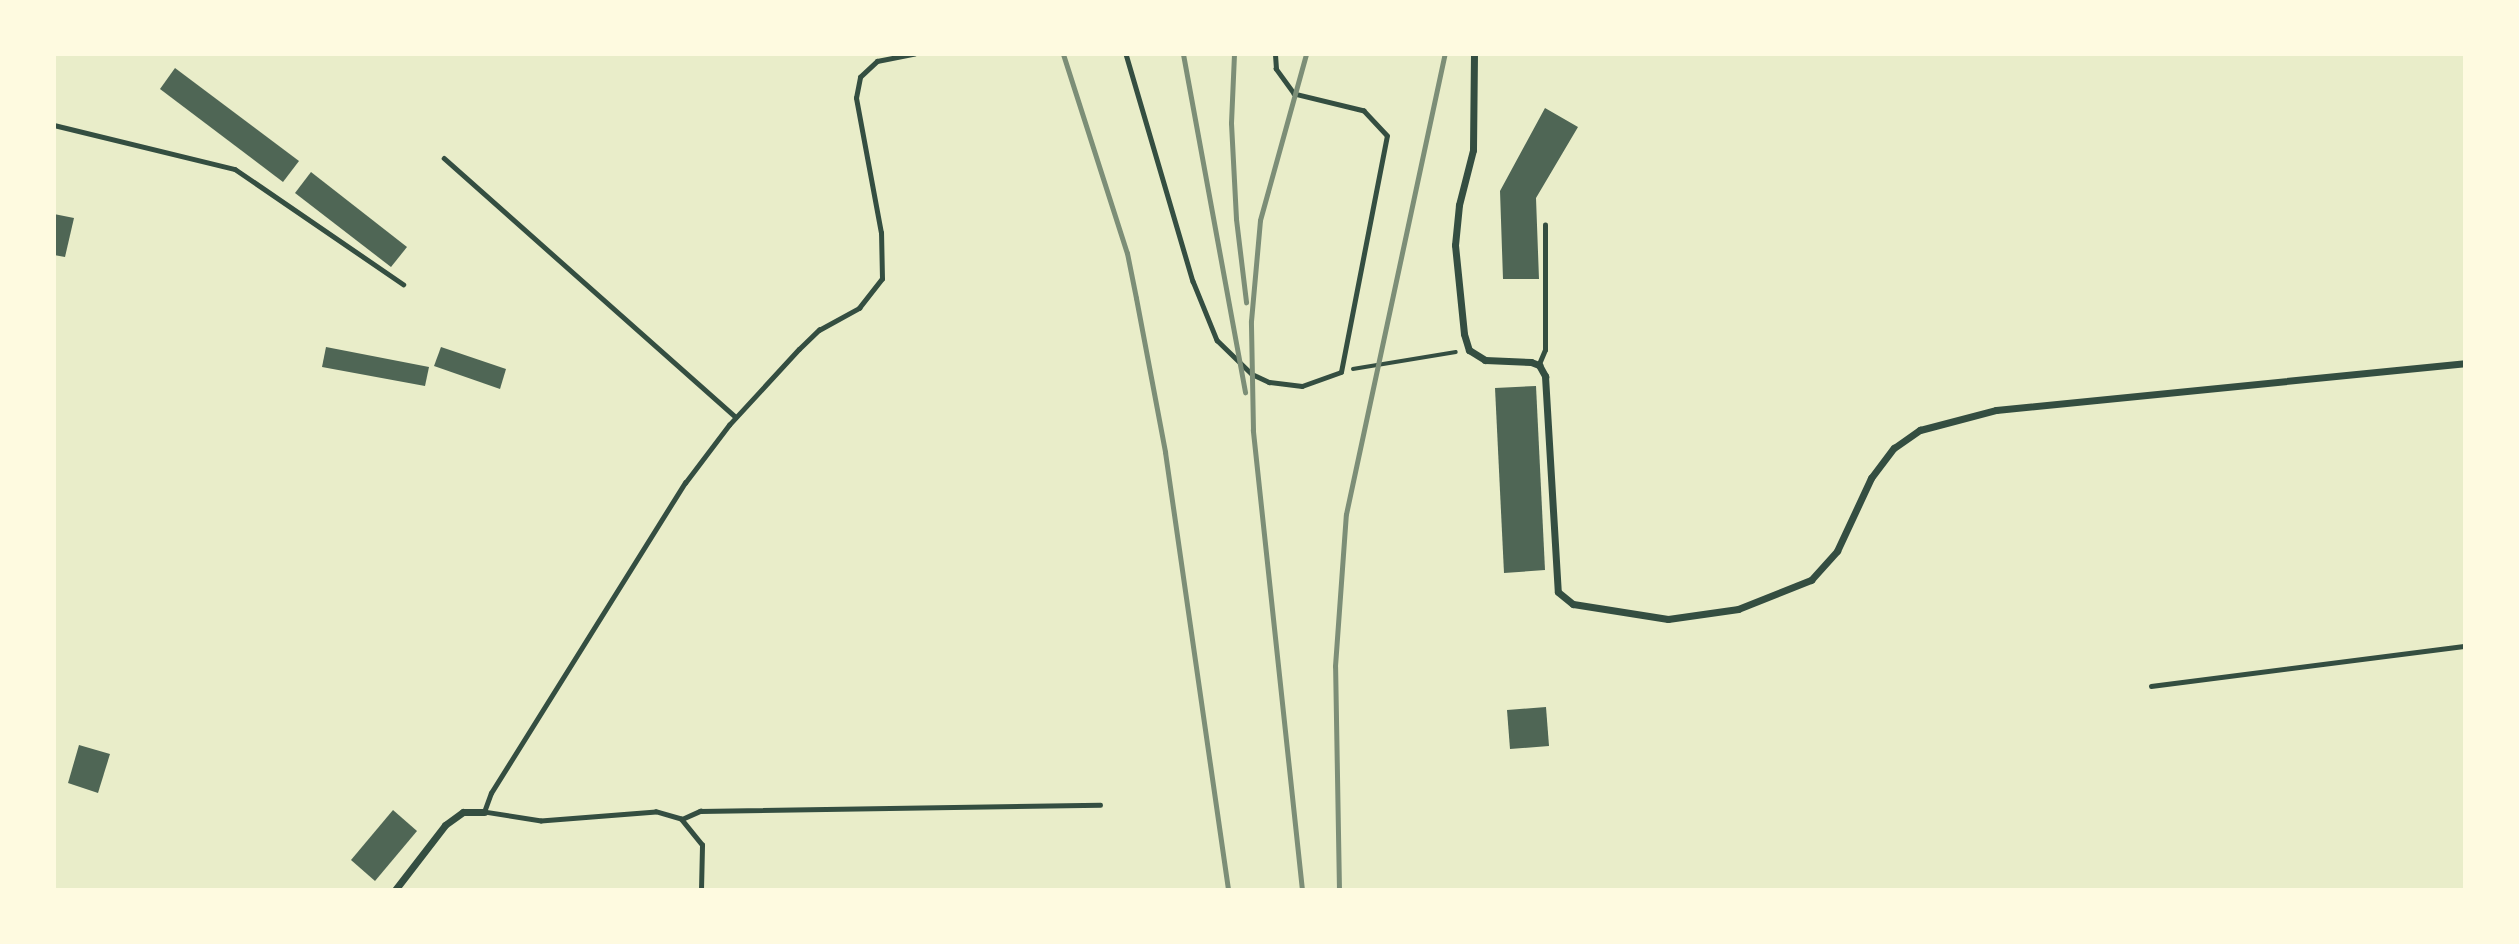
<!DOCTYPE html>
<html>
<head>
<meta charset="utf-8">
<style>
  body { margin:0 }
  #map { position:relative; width:2519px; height:944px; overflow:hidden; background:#e9edc9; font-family:"Fira Sans Condensed",sans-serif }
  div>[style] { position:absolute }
  .building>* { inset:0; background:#4f6655 }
  .path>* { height:3.5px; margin:-1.75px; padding:0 1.75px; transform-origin:1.75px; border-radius:1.75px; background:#344e41 }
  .service>* { height:4.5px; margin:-2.25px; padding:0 2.25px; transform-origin:2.25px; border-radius:2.25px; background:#344e41 }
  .minor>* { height:7px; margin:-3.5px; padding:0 3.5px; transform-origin:3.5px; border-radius:3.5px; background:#344e41 }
  .rail>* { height:5px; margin:-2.5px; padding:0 2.5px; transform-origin:2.5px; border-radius:2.5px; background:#7c8e77 }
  span { translate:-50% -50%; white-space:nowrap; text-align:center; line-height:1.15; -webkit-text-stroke:5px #fefae0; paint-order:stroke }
  .frame { position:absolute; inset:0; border:56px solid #fefae0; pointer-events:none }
</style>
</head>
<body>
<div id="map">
  <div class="building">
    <div style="clip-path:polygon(175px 68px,299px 161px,283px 182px,160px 89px)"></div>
    <div style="clip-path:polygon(1545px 108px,1578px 127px,1536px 198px,1539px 279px,1503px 279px,1500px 191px)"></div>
    <div style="clip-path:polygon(311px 172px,407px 247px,391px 267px,295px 193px)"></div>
    <div style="clip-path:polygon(54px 214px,74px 218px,65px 257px,54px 255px)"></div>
    <div style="clip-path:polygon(326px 347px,429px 367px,425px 386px,322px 367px)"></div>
    <div style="clip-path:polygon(441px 347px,506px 369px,500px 389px,434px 366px)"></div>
    <div style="clip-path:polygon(1536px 386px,1545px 570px,1504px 573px,1495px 388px)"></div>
    <div style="clip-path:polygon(1546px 707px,1549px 746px,1510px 749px,1507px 710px)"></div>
    <div style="clip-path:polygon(79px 745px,110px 754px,98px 793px,68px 783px)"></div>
    <div style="clip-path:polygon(393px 810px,417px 831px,375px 881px,351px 860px)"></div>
  </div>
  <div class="path">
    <div style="left:1353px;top:369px;width:104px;rotate:-9.4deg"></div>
  </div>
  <div class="service">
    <div style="left:1126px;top:54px;width:237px;rotate:73.6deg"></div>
    <div style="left:1193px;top:281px;width:64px;rotate:67.9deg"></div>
    <div style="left:1217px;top:340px;width:49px;rotate:44.2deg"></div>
    <div style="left:1252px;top:374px;width:19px;rotate:25deg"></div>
    <div style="left:1269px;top:382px;width:33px;rotate:7deg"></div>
    <div style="left:1302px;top:386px;width:41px;rotate:-19.7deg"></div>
    <div style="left:1341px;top:372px;width:240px;rotate:-79deg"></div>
    <div style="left:1387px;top:136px;width:34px;rotate:-133deg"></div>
    <div style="left:1364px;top:111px;width:72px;rotate:-166.3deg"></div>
    <div style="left:1294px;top:94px;width:31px;rotate:-126deg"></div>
    <div style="left:1276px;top:69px;width:15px;rotate:-94deg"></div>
    <div style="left:54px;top:125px;width:186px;rotate:13.7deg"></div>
    <div style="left:235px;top:169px;width:204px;rotate:34.4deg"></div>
    <div style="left:444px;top:158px;width:390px;rotate:41.6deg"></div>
    <div style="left:1539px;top:364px;width:15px;rotate:-67deg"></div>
    <div style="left:1545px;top:350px;width:125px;rotate:-90deg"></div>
    <div style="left:2151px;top:686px;width:317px;rotate:-7.3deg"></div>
    <div style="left:682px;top:819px;width:20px;rotate:-24deg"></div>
    <div style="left:700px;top:811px;width:400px;rotate:-0.9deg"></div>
    <div style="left:701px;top:890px;width:45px;rotate:-88.7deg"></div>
    <div style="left:702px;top:845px;width:33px;rotate:-129deg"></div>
    <div style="left:681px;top:819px;width:26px;rotate:-164deg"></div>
    <div style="left:656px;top:812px;width:115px;rotate:175.5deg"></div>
    <div style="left:541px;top:821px;width:58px;rotate:-171deg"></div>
    <div style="left:484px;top:812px;width:20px;rotate:-70deg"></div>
    <div style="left:491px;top:793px;width:366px;rotate:-58deg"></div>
    <div style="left:685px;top:483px;width:73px;rotate:-52.8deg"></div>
    <div style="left:729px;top:425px;width:103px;rotate:-47.4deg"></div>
    <div style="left:799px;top:349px;width:28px;rotate:-44deg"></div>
    <div style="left:819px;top:330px;width:46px;rotate:-28.8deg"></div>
    <div style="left:859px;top:308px;width:37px;rotate:-52deg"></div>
    <div style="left:882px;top:279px;width:46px;rotate:-91.2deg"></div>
    <div style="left:881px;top:233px;width:137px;rotate:-100.5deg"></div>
    <div style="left:856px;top:98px;width:21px;rotate:-79deg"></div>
    <div style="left:860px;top:77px;width:23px;rotate:-43deg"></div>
    <div style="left:877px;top:61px;width:38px;rotate:-11deg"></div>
  </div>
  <div class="minor">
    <div style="left:1474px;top:54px;width:96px;rotate:90.6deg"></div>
    <div style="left:1473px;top:150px;width:57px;rotate:104.3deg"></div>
    <div style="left:1459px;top:205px;width:40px;rotate:95.7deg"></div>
    <div style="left:1455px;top:245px;width:89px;rotate:84.2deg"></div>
    <div style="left:1464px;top:334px;width:17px;rotate:73deg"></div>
    <div style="left:1469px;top:350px;width:19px;rotate:32deg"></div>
    <div style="left:1485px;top:360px;width:46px;rotate:2.5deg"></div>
    <div style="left:1531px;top:362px;width:9px;rotate:21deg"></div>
    <div style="left:1539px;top:365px;width:13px;rotate:61deg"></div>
    <div style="left:1545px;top:376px;width:216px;rotate:86.6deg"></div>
    <div style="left:1558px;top:592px;width:19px;rotate:39deg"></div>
    <div style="left:1573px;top:604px;width:96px;rotate:9deg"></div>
    <div style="left:1668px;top:619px;width:71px;rotate:-8.1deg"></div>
    <div style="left:1738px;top:609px;width:79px;rotate:-21.7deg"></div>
    <div style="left:1811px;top:580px;width:39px;rotate:-48deg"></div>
    <div style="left:1837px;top:551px;width:81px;rotate:-65deg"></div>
    <div style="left:1871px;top:478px;width:38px;rotate:-53deg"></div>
    <div style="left:1894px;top:448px;width:32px;rotate:-35deg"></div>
    <div style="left:1920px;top:430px;width:79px;rotate:-14.7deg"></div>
    <div style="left:1996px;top:410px;width:471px;rotate:-5.7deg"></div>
    <div style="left:395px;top:890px;width:82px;rotate:-52.4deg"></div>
    <div style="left:445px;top:825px;width:22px;rotate:-36deg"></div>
    <div style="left:463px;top:812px;width:21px"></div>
  </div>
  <div class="rail">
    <div style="left:1063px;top:54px;width:209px;rotate:72.2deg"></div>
    <div style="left:1127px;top:253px;width:46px;rotate:78.7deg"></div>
    <div style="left:1136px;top:298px;width:157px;rotate:79.3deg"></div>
    <div style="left:1165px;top:452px;width:443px;rotate:81.8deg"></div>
    <div style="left:1183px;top:54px;width:344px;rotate:79.6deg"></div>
    <div style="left:1234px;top:54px;width:69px;rotate:92.5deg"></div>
    <div style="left:1231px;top:123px;width:96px;rotate:87deg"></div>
    <div style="left:1236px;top:219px;width:84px;rotate:83.1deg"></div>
    <div style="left:1302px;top:890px;width:463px;rotate:-96.1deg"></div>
    <div style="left:1253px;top:430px;width:109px;rotate:-91.1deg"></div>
    <div style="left:1251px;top:321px;width:101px;rotate:-84.9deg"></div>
    <div style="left:1260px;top:220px;width:172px;rotate:-74.5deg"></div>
    <div style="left:1339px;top:890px;width:224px;rotate:-91deg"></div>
    <div style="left:1335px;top:666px;width:152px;rotate:-85.9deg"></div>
    <div style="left:1346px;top:514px;width:471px;rotate:-77.9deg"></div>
  </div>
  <div class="frame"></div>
</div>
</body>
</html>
